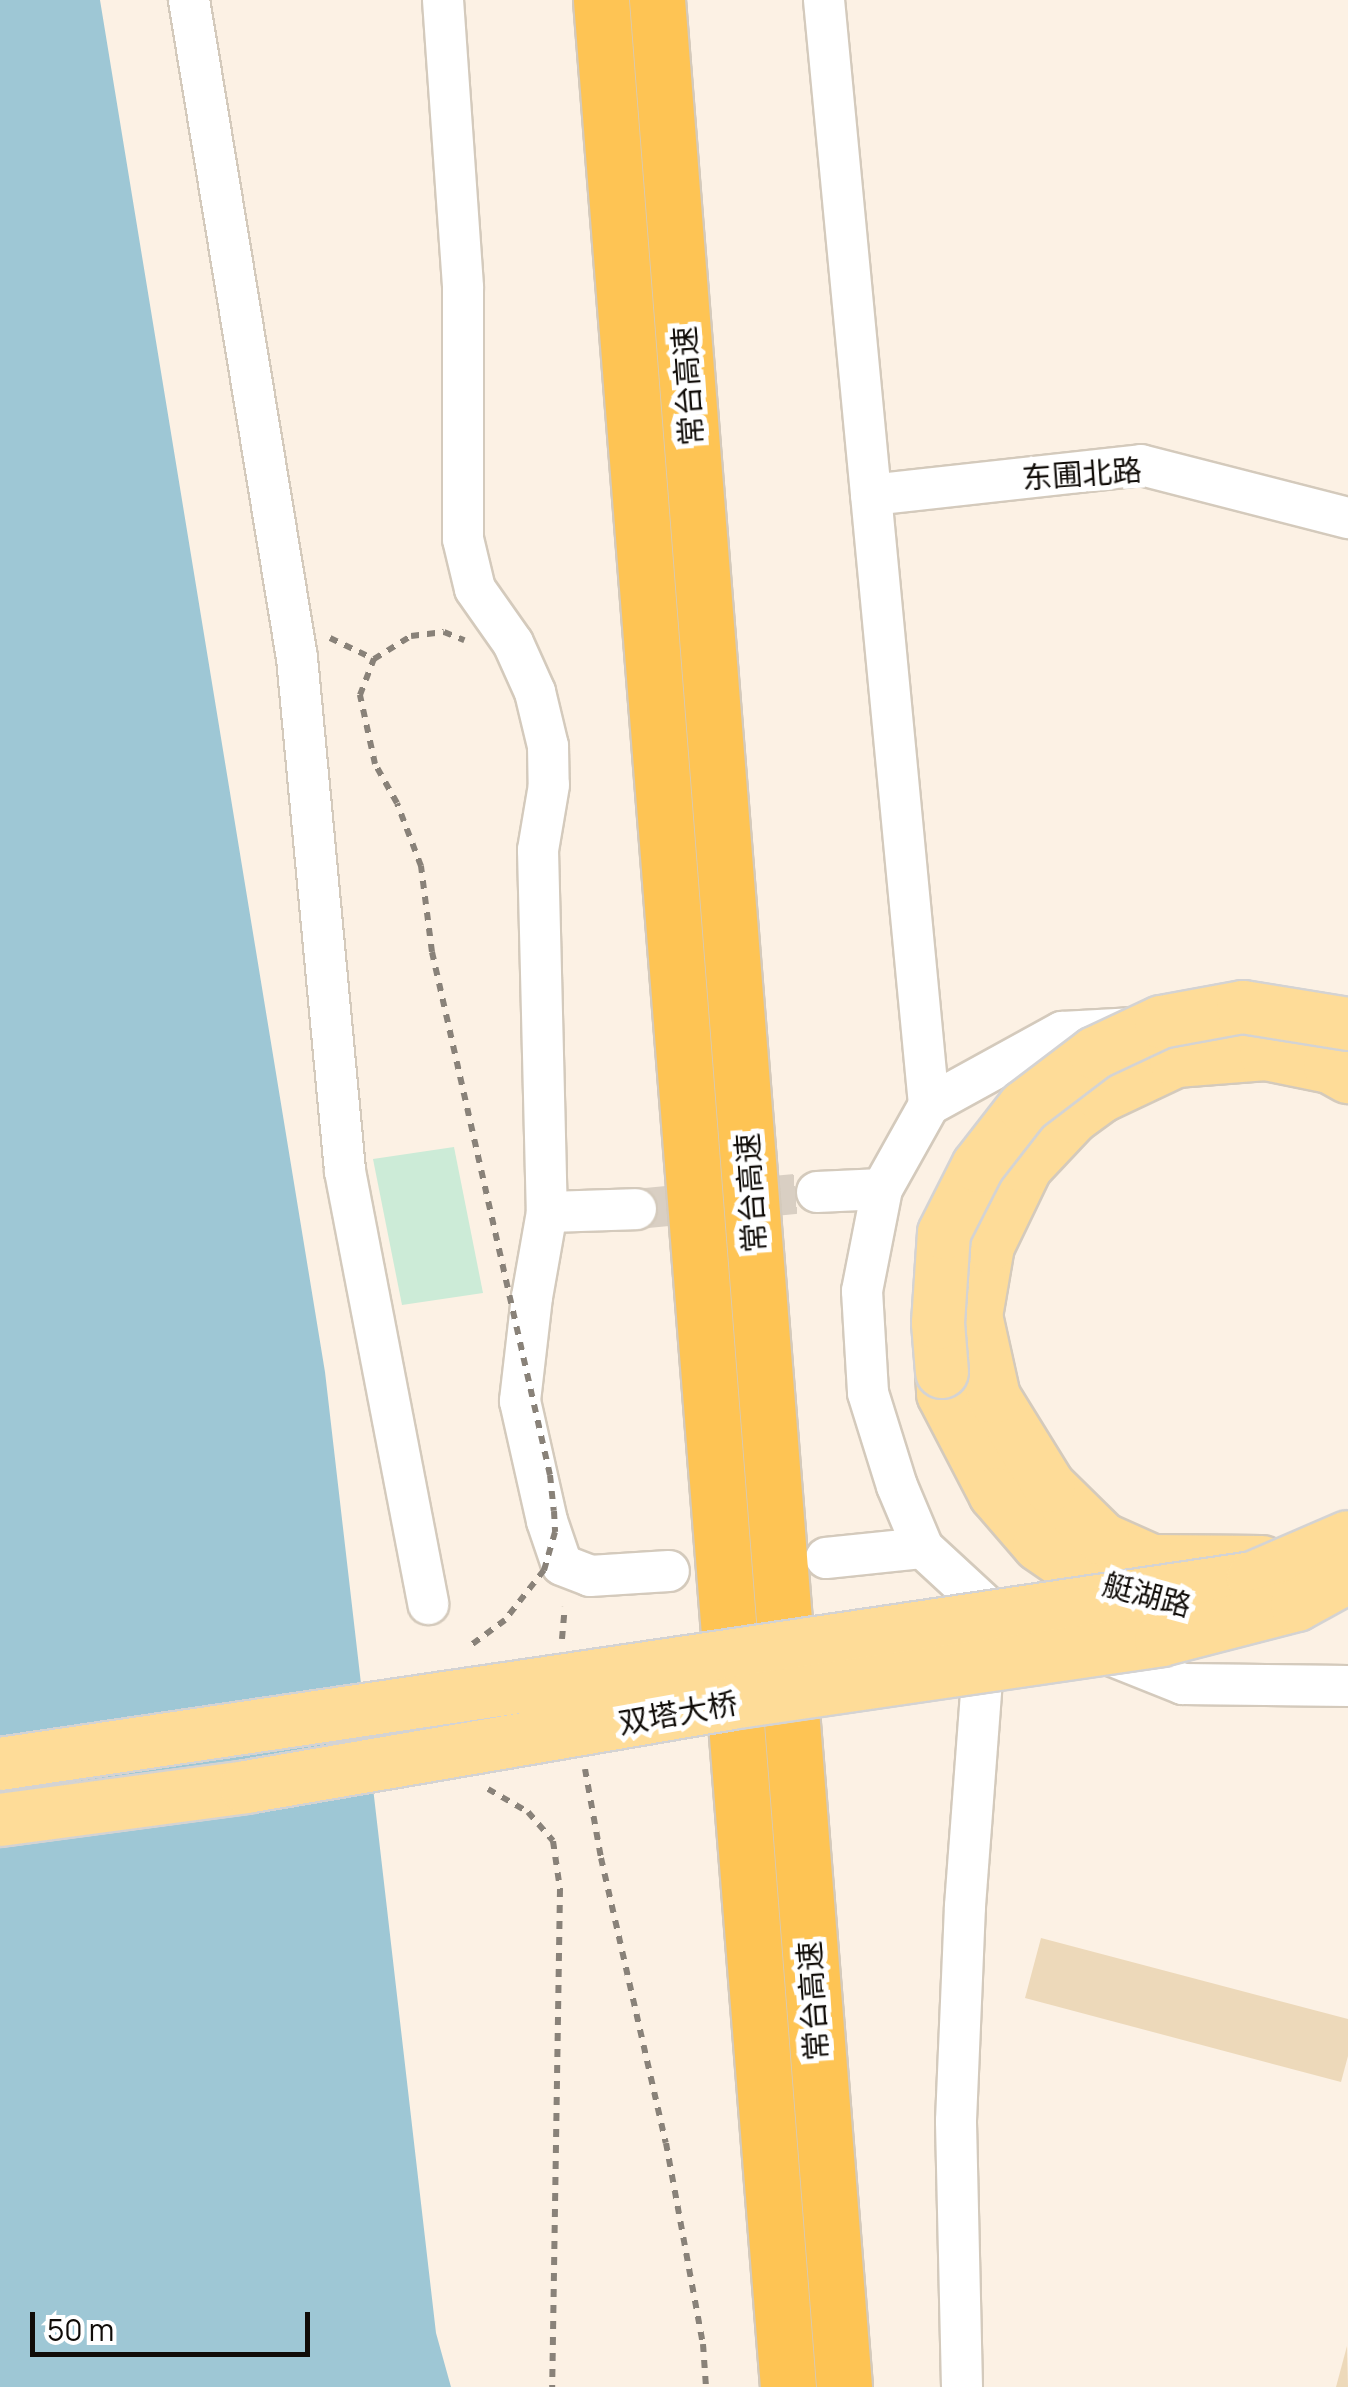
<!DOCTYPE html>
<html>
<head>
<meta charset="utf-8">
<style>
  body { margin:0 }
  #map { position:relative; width:1348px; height:2387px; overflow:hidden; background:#fcf1e4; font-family:Manrope,"Noto Sans SC",sans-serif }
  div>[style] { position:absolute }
  .green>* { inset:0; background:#ccebd7 }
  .water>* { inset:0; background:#9ec7d5 }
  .building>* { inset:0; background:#edd9ba }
  .minor-tunnel>* { height:40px; margin-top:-20px; transform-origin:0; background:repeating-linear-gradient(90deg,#d9cfc3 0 40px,transparent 0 60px) }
  .path>* { height:6px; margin-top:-3px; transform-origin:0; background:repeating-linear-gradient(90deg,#898279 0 8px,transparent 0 16px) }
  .roads { filter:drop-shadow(2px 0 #d4cabc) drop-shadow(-2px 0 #d4cabc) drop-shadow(0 2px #d4cabc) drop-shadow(0 -2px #d4cabc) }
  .minor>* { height:40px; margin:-20px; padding:0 20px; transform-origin:20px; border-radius:20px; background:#fff }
  .major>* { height:52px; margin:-26px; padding:0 26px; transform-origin:26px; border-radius:26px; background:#fedc98 }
  .highway>* { height:55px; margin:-27.5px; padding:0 27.5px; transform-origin:27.5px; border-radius:27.5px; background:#fec454 }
  .path-bridge>* { height:6px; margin-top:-3px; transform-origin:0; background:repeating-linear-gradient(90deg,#898279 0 8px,transparent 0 16px) }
  .bridges { filter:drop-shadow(2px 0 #d4d3d3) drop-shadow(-2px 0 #d4d3d3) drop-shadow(0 2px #d4d3d3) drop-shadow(0 -2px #d4d3d3) }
  .major-bridge>* { height:52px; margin:-26px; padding:0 26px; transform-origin:26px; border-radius:26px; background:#fedc98 }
  span { translate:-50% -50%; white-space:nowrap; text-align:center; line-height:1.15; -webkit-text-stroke:10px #fff; paint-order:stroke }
  .street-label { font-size:30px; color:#100c08 }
  .scale { position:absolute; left:30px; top:2312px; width:280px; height:45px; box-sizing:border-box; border:5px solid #100c08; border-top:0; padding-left:12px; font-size:30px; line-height:35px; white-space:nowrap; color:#100c08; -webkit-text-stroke:8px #fff; paint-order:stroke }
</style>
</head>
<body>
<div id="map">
  <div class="green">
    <div style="clip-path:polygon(454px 1147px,483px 1293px,402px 1305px,373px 1159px)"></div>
  </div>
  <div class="water">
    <div style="clip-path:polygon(0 0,100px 0,325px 1372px,436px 2333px,451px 2387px,0 2387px)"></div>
  </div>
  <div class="building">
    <div style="clip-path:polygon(1041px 1938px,1348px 2019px,1348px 2056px,1341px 2082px,1025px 1998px)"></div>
    <div style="clip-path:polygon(1347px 2346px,1348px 2387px,1336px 2387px)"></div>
  </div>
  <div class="minor-tunnel">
    <div style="left:636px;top:1209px;width:182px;rotate:-5.4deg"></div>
  </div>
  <div class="path">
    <div style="left:330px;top:638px;width:49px;rotate:25.5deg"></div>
    <div style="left:432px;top:952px;width:87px;rotate:-97.3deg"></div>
    <div style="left:421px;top:866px;width:67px;rotate:-110.9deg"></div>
    <div style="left:397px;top:803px;width:45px;rotate:-119.4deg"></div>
    <div style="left:375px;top:764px;width:71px;rotate:-102.3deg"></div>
    <div style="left:360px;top:695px;width:39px;rotate:-69deg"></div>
    <div style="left:374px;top:659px;width:44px;rotate:-31.9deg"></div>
    <div style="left:411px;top:636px;width:33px;rotate:-7deg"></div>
    <div style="left:444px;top:632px;width:22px;rotate:22deg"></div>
    <div style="left:562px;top:1639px;width:32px;rotate:-85deg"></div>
    <div style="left:585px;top:1769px;width:90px;rotate:79.8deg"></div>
    <div style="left:601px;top:1858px;width:292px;rotate:77.2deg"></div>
    <div style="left:666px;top:2143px;width:204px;rotate:79.6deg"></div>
    <div style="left:703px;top:2344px;width:43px;rotate:86deg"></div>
    <div style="left:488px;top:1789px;width:46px;rotate:29.9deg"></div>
    <div style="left:528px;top:1812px;width:38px;rotate:49deg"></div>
    <div style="left:553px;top:1841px;width:49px;rotate:81.7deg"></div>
    <div style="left:560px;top:1889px;width:498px;rotate:90.9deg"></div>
  </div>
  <div class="roads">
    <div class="minor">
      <div style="left:189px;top:0;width:667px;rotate:80.68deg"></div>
      <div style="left:297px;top:658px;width:515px;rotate:84.65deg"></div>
      <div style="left:345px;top:1171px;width:441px;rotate:79.1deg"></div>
      <div style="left:443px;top:0;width:289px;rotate:86deg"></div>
      <div style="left:463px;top:288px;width:251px;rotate:90deg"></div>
      <div style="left:463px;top:539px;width:51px;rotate:76.5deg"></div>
      <div style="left:475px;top:589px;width:66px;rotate:54.9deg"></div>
      <div style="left:513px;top:643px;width:54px;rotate:65.8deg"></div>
      <div style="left:535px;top:692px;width:56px;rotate:76.5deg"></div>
      <div style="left:548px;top:746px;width:39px;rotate:89deg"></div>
      <div style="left:549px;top:785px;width:66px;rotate:99.6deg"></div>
      <div style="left:538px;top:850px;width:362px;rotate:88.6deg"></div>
      <div style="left:547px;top:1212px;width:86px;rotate:100deg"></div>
      <div style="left:532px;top:1297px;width:105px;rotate:96.6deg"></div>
      <div style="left:520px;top:1401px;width:123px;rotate:77.3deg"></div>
      <div style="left:547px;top:1521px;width:46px;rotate:71.2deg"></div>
      <div style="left:562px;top:1565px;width:30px;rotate:21deg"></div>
      <div style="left:590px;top:1576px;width:79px;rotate:-3.6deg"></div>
      <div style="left:824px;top:0;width:1110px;rotate:84.57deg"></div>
      <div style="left:929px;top:1105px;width:96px;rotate:119.2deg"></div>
      <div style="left:882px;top:1189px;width:104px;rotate:101.1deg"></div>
      <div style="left:862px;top:1291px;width:102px;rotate:86.6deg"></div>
      <div style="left:868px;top:1393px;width:97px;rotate:72.7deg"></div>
      <div style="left:897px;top:1486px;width:67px;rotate:67.2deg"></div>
      <div style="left:923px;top:1548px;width:87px;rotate:42.7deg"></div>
      <div style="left:987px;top:1607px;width:32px;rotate:22deg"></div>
      <div style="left:871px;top:495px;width:272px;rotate:-6.3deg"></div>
      <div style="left:1141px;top:465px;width:214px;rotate:14.4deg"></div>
      <div style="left:929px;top:1105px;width:152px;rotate:-28.8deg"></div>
      <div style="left:1062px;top:1032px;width:73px;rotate:-3.1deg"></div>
      <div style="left:817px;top:1192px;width:65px;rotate:-2.6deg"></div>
      <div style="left:547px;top:1212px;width:89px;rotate:-1.9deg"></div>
      <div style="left:826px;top:1558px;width:98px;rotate:-5.9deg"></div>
      <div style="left:1095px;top:1649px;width:95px;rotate:21.7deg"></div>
      <div style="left:1183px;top:1684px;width:165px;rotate:0.7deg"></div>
      <div style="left:962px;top:2387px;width:266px;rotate:-91.3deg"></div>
      <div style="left:956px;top:2121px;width:215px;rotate:-87.6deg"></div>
      <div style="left:965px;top:1906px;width:270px;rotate:-85.7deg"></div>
    </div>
    <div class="major">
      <div style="left:942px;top:1372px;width:22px;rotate:87deg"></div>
      <div style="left:943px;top:1394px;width:113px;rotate:62.5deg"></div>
      <div style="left:995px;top:1494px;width:67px;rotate:49.2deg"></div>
      <div style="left:1039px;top:1545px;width:75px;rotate:34.7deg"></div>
      <div style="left:1101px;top:1588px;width:51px;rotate:12.4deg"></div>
      <div style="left:1262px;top:1562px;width:110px;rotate:-179.5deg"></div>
      <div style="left:1152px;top:1561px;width:54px;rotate:-155.8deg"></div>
      <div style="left:1103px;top:1539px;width:76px;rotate:-135.5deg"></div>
      <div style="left:1049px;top:1486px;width:105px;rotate:-121.7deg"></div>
      <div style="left:994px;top:1397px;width:83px;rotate:-102.5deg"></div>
      <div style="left:976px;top:1316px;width:71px;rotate:-80.3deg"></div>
      <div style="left:988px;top:1246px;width:88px;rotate:-64.3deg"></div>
      <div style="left:1026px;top:1167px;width:69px;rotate:-46.8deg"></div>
      <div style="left:1073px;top:1117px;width:36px;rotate:-36deg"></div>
      <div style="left:1102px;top:1096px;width:82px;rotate:-25.3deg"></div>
      <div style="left:1176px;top:1061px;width:90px;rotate:-4.4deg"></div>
      <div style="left:1266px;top:1054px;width:65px;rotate:11.5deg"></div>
      <div style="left:1330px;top:1067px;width:21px;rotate:29deg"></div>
    </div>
    <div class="highway">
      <div style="left:601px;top:0;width:2394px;rotate:85.52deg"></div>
      <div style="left:657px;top:0;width:2394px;rotate:85.52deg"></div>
    </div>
  </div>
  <div class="path-bridge">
    <div style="left:432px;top:952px;width:536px;rotate:77.29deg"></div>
    <div style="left:550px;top:1475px;width:36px;rotate:84deg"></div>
    <div style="left:554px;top:1511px;width:21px;rotate:87deg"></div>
    <div style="left:555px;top:1532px;width:40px;rotate:106deg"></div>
    <div style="left:544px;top:1570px;width:63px;rotate:128deg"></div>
    <div style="left:505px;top:1620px;width:47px;rotate:143.6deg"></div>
  </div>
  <div class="bridges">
    <div class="major-bridge">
      <div style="left:942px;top:1372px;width:49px;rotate:-94.7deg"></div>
      <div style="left:938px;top:1323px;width:90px;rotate:-86.2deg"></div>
      <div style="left:944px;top:1233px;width:75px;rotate:-63.1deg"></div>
      <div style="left:978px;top:1166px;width:75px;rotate:-52.1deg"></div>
      <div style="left:1024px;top:1107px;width:89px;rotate:-37.3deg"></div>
      <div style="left:1095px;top:1053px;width:73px;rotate:-25.2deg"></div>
      <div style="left:1161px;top:1022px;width:83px;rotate:-10.4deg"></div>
      <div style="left:1243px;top:1007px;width:106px;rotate:9.2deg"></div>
      <div style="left:0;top:1764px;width:1267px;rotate:-8.44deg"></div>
      <div style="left:1253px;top:1578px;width:103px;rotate:-23.3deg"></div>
      <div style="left:0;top:1820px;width:248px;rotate:-7.6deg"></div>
      <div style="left:246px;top:1787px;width:492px;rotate:-9.8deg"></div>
      <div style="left:731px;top:1703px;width:435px;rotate:-8.3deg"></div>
      <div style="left:1161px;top:1640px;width:140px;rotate:-14.4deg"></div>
      <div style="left:1297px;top:1605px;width:58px;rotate:-28.8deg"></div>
    </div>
  </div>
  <div class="street-label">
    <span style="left:688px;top:386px;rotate:-94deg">常台高速</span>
    <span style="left:1082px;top:474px;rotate:-4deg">东圃北路</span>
    <span style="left:751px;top:1193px;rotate:-94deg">常台高速</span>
    <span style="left:1147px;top:1595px;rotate:15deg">艇湖路</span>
    <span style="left:678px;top:1713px;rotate:-10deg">双塔大桥</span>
    <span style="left:813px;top:2001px;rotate:-94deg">常台高速</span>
  </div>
  <div class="scale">50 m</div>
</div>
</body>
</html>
